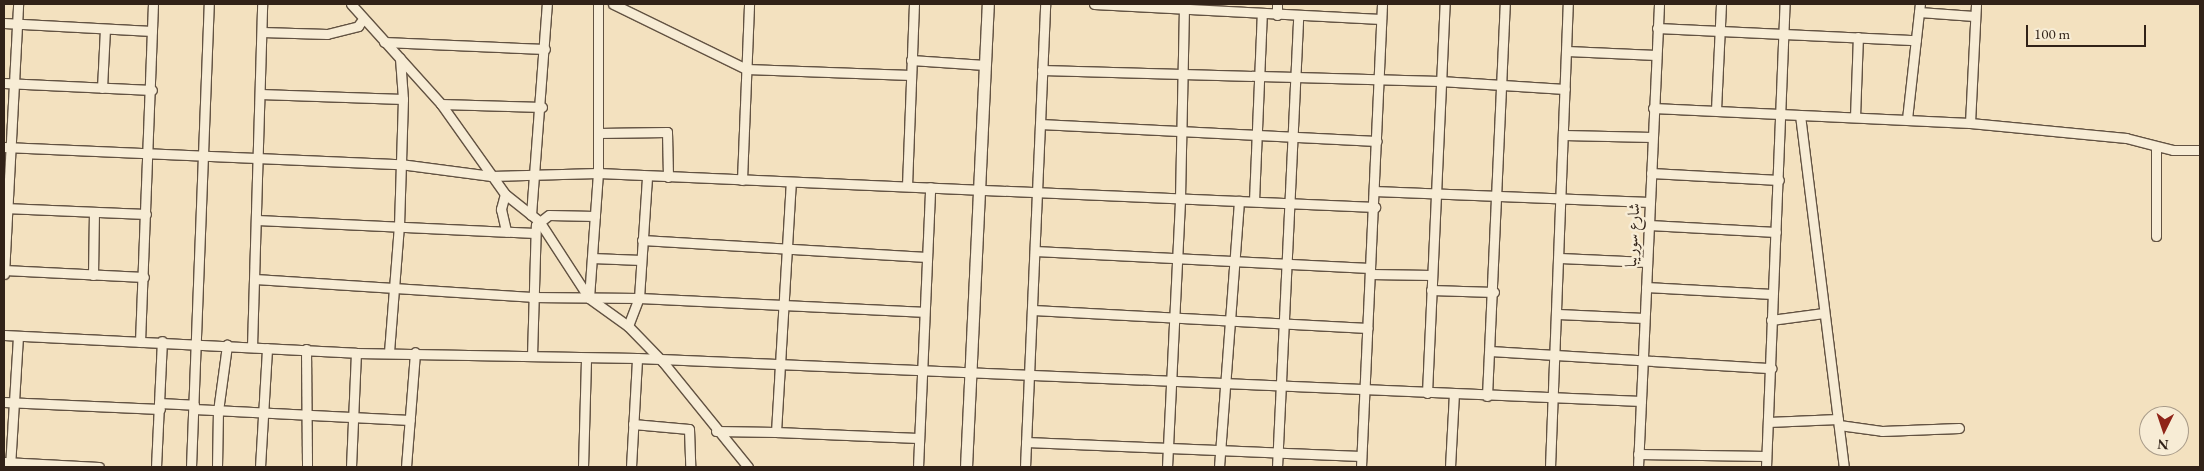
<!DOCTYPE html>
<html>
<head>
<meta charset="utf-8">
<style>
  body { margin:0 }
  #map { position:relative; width:2204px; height:471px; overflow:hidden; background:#f3e1bf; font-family:"EB Garamond",Amiri,serif }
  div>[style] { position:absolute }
  .roads { filter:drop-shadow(1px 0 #625242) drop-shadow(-1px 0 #625242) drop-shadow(0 1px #625242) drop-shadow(0 -1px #625242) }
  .minor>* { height:9px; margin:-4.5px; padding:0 4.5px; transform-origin:4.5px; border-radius:4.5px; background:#f7ecd5 }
  .tertiary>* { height:11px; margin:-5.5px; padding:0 5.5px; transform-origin:5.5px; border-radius:5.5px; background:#f7ecd5 }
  span { translate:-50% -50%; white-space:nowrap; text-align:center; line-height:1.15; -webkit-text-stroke:5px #f7ecd5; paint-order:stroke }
  .street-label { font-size:16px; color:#312218 }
  .frame { position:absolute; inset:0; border:5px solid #312218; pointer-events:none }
  .north { position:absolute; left:2139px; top:406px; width:50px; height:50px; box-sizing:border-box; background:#f7ecd5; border:1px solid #a89b89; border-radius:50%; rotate:184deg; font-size:14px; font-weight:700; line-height:20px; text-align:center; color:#312218 }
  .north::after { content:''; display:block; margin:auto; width:18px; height:22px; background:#8f2418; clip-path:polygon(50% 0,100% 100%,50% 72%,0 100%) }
  .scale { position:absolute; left:2026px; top:25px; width:120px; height:22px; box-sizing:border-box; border:2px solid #312218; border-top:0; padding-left:6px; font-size:15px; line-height:18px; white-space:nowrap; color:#312218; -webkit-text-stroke:4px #f7ecd5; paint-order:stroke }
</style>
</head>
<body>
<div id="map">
  <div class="roads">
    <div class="minor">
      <div style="left:351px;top:4px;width:135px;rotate:48deg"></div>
      <div style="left:441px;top:104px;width:110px;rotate:54.6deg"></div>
      <div style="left:505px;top:194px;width:43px;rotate:38.5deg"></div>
      <div style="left:539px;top:221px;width:92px;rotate:57deg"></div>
      <div style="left:589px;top:298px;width:48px;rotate:35.7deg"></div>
      <div style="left:628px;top:326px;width:50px;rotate:45.8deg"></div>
      <div style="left:663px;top:362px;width:135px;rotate:51deg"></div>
      <div style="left:613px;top:4px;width:148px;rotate:26deg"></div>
      <div style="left:746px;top:69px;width:165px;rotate:2.1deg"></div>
      <div style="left:1094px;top:4px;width:287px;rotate:3deg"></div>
      <div style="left:1919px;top:12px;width:55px;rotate:4.2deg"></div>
      <div style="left:1277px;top:15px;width:11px;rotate:-90deg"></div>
      <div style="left:4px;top:23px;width:148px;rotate:3.1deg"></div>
      <div style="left:1657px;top:28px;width:259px;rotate:2.7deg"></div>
      <div style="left:262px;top:32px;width:65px;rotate:1.8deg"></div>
      <div style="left:327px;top:34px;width:32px;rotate:-14deg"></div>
      <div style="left:358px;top:26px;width:9px;rotate:-54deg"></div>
      <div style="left:384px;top:42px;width:161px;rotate:2.5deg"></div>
      <div style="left:1567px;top:51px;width:89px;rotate:2.6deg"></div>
      <div style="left:911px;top:60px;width:74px;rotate:3.9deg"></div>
      <div style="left:1042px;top:70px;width:398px;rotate:1.6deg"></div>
      <div style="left:1440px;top:81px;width:125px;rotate:3.7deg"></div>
      <div style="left:4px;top:83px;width:148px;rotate:2.7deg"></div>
      <div style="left:102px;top:88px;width:59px;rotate:-87.1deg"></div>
      <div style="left:260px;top:94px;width:143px;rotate:2deg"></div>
      <div style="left:441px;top:104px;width:101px;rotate:1.7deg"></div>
      <div style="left:1653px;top:108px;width:317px;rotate:2.7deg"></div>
      <div style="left:1970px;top:123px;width:157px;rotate:5.5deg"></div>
      <div style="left:2126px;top:138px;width:49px;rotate:14.3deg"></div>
      <div style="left:2173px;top:150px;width:27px"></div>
      <div style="left:1716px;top:110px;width:106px;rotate:-87.3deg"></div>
      <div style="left:1800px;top:115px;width:355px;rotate:82.9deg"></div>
      <div style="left:1855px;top:117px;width:80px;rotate:-87.9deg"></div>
      <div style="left:1907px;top:119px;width:116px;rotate:-83.6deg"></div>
      <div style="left:1970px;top:123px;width:119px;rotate:-87.1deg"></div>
      <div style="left:1040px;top:124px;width:337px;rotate:2.9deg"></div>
      <div style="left:598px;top:133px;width:69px;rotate:-0.8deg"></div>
      <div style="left:667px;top:132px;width:45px;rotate:88.7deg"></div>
      <div style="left:1564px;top:135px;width:88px;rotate:1.3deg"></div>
      <div style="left:4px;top:147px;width:396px;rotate:2.5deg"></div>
      <div style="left:400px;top:164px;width:92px;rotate:7.5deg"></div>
      <div style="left:491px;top:176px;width:107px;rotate:-1.6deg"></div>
      <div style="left:598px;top:173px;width:778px;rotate:2.51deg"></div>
      <div style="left:1651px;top:173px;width:128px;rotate:3.1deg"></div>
      <div style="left:742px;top:180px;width:176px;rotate:-87.7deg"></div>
      <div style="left:907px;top:186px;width:182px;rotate:-87.8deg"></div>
      <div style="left:1374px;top:191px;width:276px;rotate:2.3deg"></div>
      <div style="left:505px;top:194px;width:16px;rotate:105deg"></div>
      <div style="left:501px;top:209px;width:23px;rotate:77deg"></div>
      <div style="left:1254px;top:201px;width:187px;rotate:-87.6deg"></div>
      <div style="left:4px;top:208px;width:142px;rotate:2.4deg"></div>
      <div style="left:531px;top:215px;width:212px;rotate:-85.7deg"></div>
      <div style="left:257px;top:220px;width:278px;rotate:2.7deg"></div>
      <div style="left:1649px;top:225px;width:127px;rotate:3.2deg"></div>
      <div style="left:2156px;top:236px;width:89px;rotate:-90deg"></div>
      <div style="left:642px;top:240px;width:285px;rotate:3.4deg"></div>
      <div style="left:1035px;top:251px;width:335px;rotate:2.9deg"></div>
      <div style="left:592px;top:258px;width:49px;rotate:2.3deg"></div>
      <div style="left:1560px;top:258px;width:87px;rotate:2.6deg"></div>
      <div style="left:4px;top:270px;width:140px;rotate:2.9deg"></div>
      <div style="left:4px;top:274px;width:270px;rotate:-87deg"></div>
      <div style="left:1370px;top:274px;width:62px;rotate:0.9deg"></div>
      <div style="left:93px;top:275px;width:63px;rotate:-89.1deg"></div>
      <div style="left:255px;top:279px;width:277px;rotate:3.7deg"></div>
      <div style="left:531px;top:297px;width:108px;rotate:0.5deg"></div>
      <div style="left:639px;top:298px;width:283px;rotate:2.8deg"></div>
      <div style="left:1646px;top:287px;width:126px;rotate:3.2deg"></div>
      <div style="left:1431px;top:290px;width:63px;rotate:1.8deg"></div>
      <div style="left:589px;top:298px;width:125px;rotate:-85.9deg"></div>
      <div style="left:598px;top:173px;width:169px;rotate:-90deg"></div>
      <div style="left:1033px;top:310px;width:335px;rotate:3.1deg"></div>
      <div style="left:1558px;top:314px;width:86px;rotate:2.7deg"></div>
      <div style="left:1771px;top:320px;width:53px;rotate:-7.5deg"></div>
      <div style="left:628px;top:326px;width:30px;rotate:-69deg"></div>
      <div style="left:639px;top:298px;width:121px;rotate:-86.2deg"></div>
      <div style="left:4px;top:335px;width:352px;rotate:2.9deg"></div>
      <div style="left:356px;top:353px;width:281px;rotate:1deg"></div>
      <div style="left:637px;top:358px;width:1005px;rotate:2.45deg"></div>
      <div style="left:140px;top:342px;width:338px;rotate:-87.8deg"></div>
      <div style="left:252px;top:347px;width:343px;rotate:-88.3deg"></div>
      <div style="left:306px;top:349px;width:118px;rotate:89.5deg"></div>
      <div style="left:1490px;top:351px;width:282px;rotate:3.5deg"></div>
      <div style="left:389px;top:352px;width:126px;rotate:-85.5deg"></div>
      <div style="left:399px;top:226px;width:127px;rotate:-88.2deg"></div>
      <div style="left:403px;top:99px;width:41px;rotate:-94.2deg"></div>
      <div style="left:532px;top:356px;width:131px;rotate:-88.3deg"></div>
      <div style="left:536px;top:225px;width:16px;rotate:-38deg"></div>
      <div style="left:549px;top:215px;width:46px;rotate:1.2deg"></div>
      <div style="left:1427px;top:393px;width:389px;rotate:-87.4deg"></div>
      <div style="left:1487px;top:396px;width:392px;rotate:-87.4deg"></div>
      <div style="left:4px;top:402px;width:156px;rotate:2.6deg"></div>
      <div style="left:159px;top:403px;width:35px;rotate:3deg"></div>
      <div style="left:194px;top:409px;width:216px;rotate:2.9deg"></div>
      <div style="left:1768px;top:422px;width:70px;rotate:-2.5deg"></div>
      <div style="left:633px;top:424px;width:56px;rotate:5.1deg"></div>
      <div style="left:689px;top:429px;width:38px;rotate:88deg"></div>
      <div style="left:1839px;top:425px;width:43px;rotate:7.9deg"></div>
      <div style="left:1882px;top:431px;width:77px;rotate:-2.2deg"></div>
      <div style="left:716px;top:431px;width:60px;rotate:1deg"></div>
      <div style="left:776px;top:432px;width:249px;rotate:-86.6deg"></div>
      <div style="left:776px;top:432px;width:142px;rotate:2.4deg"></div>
      <div style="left:1026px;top:442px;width:335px;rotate:2.4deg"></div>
      <div style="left:1638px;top:454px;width:128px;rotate:0.9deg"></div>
      <div style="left:4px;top:462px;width:95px;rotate:3deg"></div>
      <div style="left:10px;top:467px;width:131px;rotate:-86.5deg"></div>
      <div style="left:156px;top:467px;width:126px;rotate:-87.3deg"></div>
      <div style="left:191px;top:467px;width:463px;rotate:-87.8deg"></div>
      <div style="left:217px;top:467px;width:56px;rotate:-89deg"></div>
      <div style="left:218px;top:411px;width:67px;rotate:-82.2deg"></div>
      <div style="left:260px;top:467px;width:119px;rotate:-86.6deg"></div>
      <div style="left:351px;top:467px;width:114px;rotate:-87.5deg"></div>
      <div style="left:406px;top:467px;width:115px;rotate:-85.5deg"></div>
      <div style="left:583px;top:467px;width:109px;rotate:-88.4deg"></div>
      <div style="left:631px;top:467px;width:109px;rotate:-86.8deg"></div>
      <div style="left:918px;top:467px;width:280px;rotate:-87.5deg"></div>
      <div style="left:1025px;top:467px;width:463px;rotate:-87.5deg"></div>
      <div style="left:1167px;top:467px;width:269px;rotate:-87.2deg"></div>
      <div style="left:1180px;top:198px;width:194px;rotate:-88.8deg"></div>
      <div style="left:1219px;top:467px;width:267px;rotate:-85.7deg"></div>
      <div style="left:1277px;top:467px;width:450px;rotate:-87.3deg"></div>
      <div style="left:1361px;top:467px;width:463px;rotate:-87.4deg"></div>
      <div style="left:1450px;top:467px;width:73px;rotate:-86.9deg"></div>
      <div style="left:1550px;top:467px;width:463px;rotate:-87.8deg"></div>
      <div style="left:1638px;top:467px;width:463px;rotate:-87.4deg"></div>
      <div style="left:1766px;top:467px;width:463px;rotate:-87.7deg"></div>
    </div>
    <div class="tertiary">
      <div style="left:966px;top:467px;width:464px;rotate:-87.3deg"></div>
    </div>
  </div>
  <div class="street-label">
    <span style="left:1633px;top:235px;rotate:-87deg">شارع سوريبا</span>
  </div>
  <div class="frame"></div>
  <div class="north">N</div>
  <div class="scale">100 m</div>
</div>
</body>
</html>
